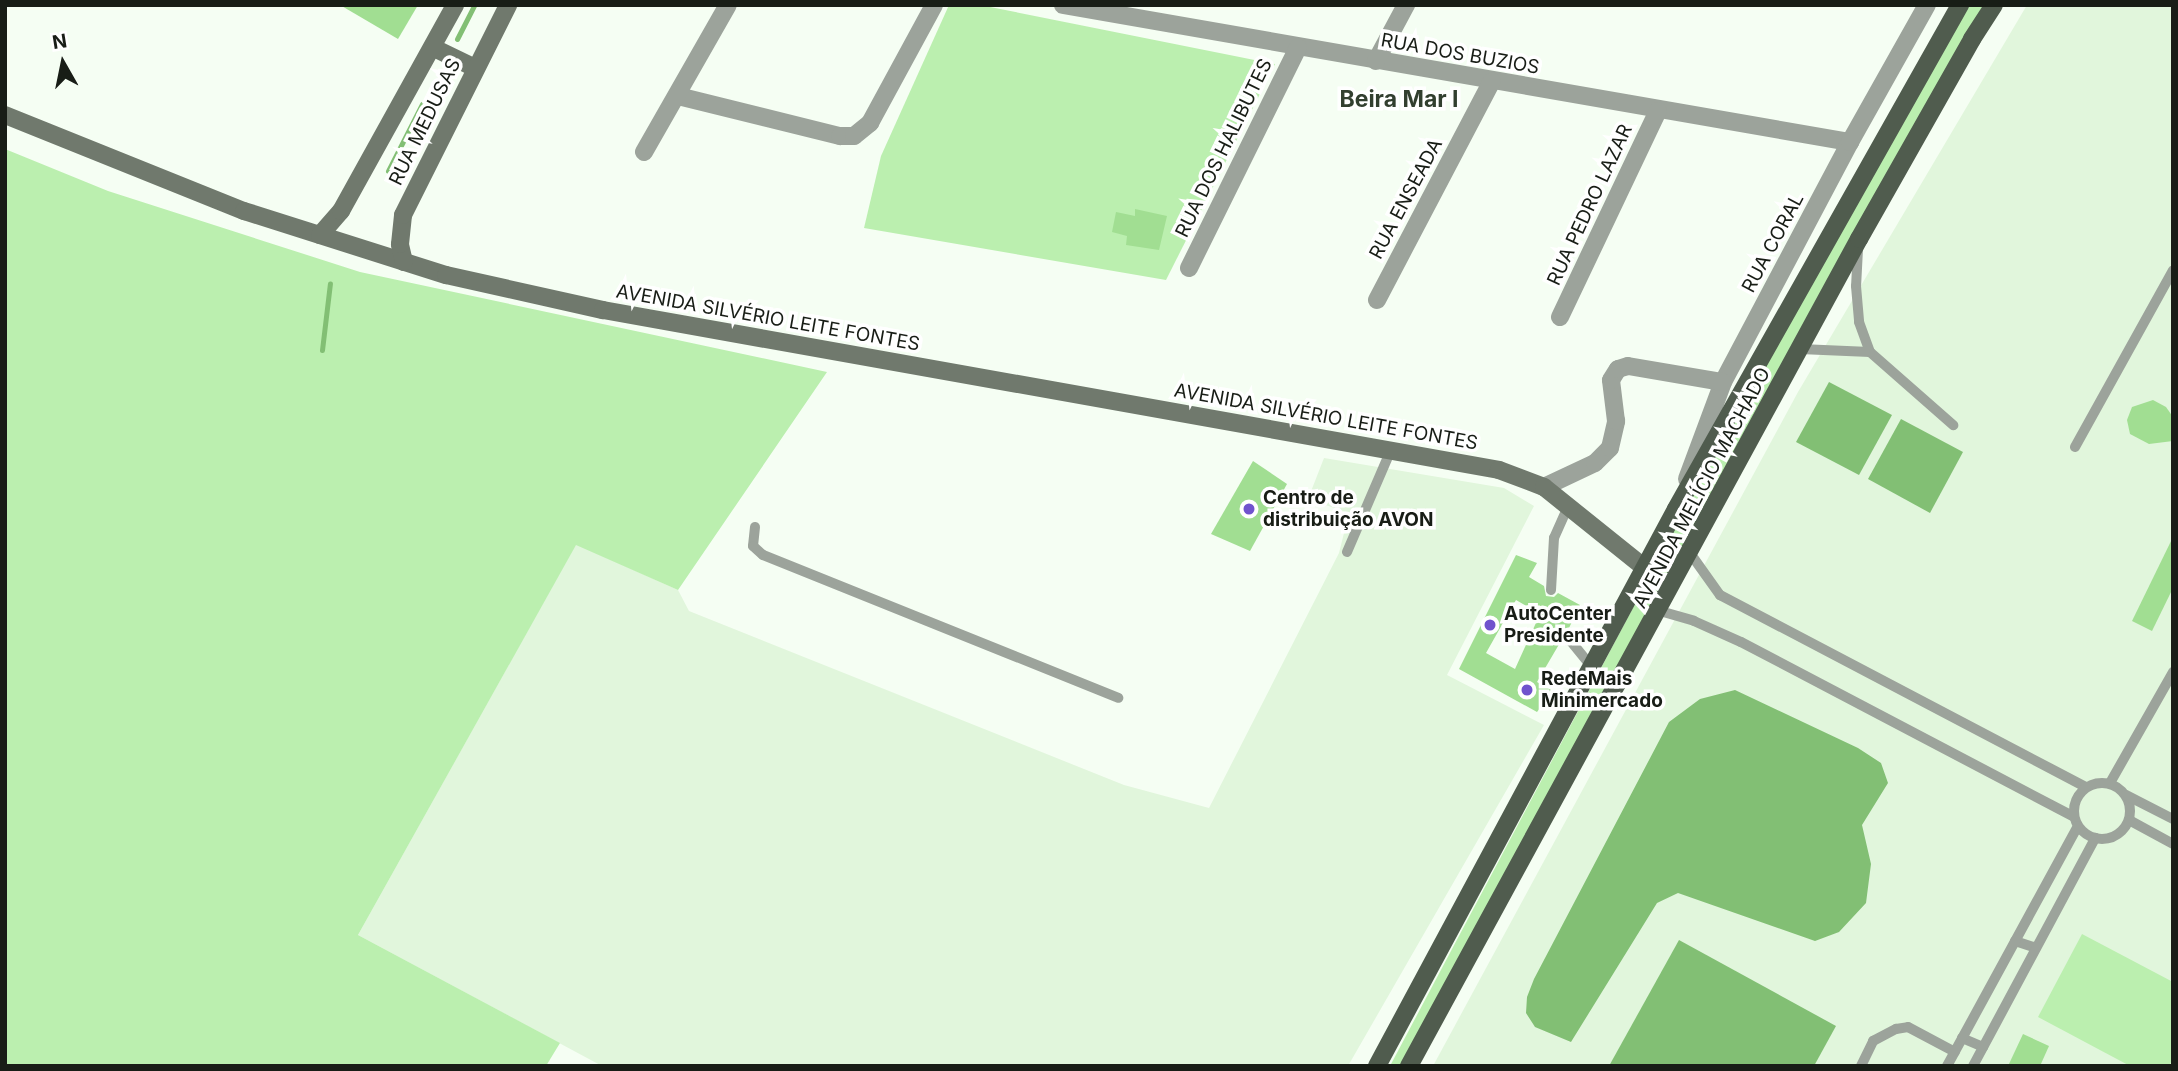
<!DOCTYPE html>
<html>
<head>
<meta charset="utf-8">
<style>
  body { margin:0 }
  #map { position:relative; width:2178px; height:1071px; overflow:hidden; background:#f5fef3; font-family:Inter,sans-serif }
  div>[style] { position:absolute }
  .built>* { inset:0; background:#e1f6dc }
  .green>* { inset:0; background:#bbefaf }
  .water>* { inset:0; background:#82bf74 }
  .stream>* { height:5px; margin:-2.5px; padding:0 2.5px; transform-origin:2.5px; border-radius:2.5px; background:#82bf74 }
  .building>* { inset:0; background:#a1de92 }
  .lane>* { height:10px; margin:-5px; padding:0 5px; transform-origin:5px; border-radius:5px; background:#9ca39b }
  .lane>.ring { margin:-5px; padding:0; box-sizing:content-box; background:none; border:10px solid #9ca39b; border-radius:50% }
  .street>* { height:18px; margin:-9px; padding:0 9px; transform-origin:9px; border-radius:9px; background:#9ca39b }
  .secondary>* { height:18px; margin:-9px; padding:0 9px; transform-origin:9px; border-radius:9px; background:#70796d }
  .primary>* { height:18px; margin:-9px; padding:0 9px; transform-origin:9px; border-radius:9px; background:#505c4e }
  .dots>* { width:19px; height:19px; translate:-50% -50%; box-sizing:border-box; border:4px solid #fff; border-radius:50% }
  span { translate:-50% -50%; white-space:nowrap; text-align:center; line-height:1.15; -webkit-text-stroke:7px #fff; paint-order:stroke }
  .street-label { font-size:19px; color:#181d16 }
  .poi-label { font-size:19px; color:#181d16; font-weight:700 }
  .left { translate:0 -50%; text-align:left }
  .quarter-label { font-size:23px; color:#323f2f; font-weight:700 }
  .frame { position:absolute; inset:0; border:7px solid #181d16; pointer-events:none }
  .north { position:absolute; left:28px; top:28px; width:70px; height:70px; -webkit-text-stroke:5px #fff; paint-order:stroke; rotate:351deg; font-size:19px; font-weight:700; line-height:28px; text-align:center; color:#181d16 }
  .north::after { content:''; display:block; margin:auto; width:24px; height:32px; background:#181d16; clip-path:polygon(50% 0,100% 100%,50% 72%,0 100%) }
</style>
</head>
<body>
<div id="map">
  <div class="built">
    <div style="clip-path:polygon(2027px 5px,2173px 5px,2173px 1066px,1433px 1066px,1798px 392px)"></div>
    <div style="clip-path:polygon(1324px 458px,1504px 488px,1534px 506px,1447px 675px,1544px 725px,1348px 1066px,602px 1066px,358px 935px,576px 544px,678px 590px,689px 611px,1124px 785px,1209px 808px,1339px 553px,1349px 513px,1308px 499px)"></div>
  </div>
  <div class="green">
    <div style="clip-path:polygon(949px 5px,980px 5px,1275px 64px,1166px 280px,864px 228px,881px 156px)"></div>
    <div style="clip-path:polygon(1968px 5px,1984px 5px,1406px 1066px,1390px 1066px,1706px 470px)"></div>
    <div style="clip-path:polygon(5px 149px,108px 191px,360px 272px,827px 372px,678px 590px,576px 545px,358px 935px,560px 1043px,546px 1066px,5px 1066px)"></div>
    <div style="clip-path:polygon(2082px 934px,2173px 982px,2173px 1059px,2169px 1066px,2130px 1066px,2038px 1017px)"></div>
  </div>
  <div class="water">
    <div style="clip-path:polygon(1829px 382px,1892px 415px,1859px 475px,1796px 442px)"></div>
    <div style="clip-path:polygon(1901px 419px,1963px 452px,1930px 513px,1868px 479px)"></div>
    <div style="clip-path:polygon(1735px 690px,1858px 748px,1881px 763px,1888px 783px,1862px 825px,1871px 864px,1866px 903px,1839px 932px,1815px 941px,1678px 893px,1657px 903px,1571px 1042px,1535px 1027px,1526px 1013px,1527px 997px,1534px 979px,1669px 722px,1700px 699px)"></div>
    <div style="clip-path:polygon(1679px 940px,1836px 1026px,1814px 1066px,1609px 1066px)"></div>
  </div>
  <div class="stream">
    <div style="left:457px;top:39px;width:38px;rotate:-63deg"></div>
    <div style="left:388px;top:171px;width:75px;rotate:-63.1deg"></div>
    <div style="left:322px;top:350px;width:67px;rotate:-83.2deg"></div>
  </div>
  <div class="building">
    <div style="clip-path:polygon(340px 5px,418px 5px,398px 39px)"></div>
    <div style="clip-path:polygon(1135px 209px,1167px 216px,1159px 250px,1126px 245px,1127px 236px,1112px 232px,1116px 212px,1135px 216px)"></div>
    <div style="clip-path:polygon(2153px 400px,2166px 407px,2173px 417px,2173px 441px,2149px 444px,2130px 434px,2127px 420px,2132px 407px)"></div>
    <div style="clip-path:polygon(1253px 461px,1287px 484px,1250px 551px,1211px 534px)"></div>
    <div style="clip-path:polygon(2173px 537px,2173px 588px,2152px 631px,2132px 621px)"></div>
    <div style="clip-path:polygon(evenodd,1516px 555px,1537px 563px,1529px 577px,1544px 586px,1546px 596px,1554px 597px,1558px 593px,1580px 605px,1569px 628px,1558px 631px,1561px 641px,1537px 682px,1553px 691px,1537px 712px,1459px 669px,1516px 555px,1516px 600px,1540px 614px,1515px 669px,1486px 653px,1516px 600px)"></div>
    <div style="clip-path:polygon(2023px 1034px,2049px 1046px,2040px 1066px,2008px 1066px)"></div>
  </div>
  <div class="lane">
    <div style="left:1858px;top:249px;width:37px;rotate:93deg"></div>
    <div style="left:1856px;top:286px;width:36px;rotate:85deg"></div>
    <div style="left:1859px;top:322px;width:32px;rotate:70deg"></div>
    <div style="left:1870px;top:352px;width:111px;rotate:41.3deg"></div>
    <div style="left:1800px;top:349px;width:70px;rotate:2.5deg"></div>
    <div style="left:2075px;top:447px;width:202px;rotate:-61deg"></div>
    <div style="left:755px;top:527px;width:19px;rotate:96deg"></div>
    <div style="left:753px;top:546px;width:13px;rotate:42deg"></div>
    <div style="left:763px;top:555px;width:383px;rotate:21.9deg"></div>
    <div style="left:1347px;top:552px;width:111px;rotate:-66.7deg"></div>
    <div style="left:1690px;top:553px;width:52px;rotate:54.5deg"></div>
    <div style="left:1720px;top:595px;width:413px;rotate:27.7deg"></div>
    <div style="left:1551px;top:590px;width:52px;rotate:-86.7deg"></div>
    <div style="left:1554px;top:538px;width:34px;rotate:-66deg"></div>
    <div style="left:1660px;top:611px;width:35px;rotate:16deg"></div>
    <div style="left:1694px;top:621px;width:51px;rotate:24.1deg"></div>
    <div style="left:1741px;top:642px;width:376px;rotate:27.7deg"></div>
    <div style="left:1565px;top:634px;width:41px;rotate:50.9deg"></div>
    <div style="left:2110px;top:783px;width:128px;rotate:-60.4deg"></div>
    <div class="ring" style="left:2074px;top:783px;width:46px;height:46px"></div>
    <div style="left:2126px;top:795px;width:53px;rotate:27.1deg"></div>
    <div style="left:2129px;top:820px;width:50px;rotate:28.6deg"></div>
    <div style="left:2015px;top:941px;width:22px;rotate:18deg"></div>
    <div style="left:1962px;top:1038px;width:23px;rotate:23deg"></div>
    <div style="left:1861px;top:1066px;width:28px;rotate:-64deg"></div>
    <div style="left:1873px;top:1041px;width:26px;rotate:-28deg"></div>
    <div style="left:1896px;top:1029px;width:12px;rotate:-9deg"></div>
    <div style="left:1908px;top:1027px;width:53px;rotate:28deg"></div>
    <div style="left:1947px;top:1066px;width:273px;rotate:-61.4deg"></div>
    <div style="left:1973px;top:1066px;width:259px;rotate:-61.8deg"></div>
  </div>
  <div class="street">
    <div style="left:1063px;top:5px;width:799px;rotate:9.88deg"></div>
    <div style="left:1376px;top:61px;width:64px;rotate:-61.8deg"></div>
    <div style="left:678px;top:96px;width:167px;rotate:13.9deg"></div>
    <div style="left:840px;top:136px;width:14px"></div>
    <div style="left:854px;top:136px;width:21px;rotate:-39deg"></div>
    <div style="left:870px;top:123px;width:134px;rotate:-61.5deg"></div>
    <div style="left:644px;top:152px;width:169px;rotate:-60.3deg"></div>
    <div style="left:1189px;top:268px;width:246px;rotate:-63.7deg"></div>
    <div style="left:1377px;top:300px;width:247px;rotate:-62.3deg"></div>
    <div style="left:1560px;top:317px;width:228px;rotate:-64.6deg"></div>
    <div style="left:1687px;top:479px;width:103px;rotate:-69.6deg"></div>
    <div style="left:1723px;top:382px;width:272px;rotate:-62.1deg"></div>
    <div style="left:1850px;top:142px;width:157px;rotate:-60.7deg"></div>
    <div style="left:1544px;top:487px;width:56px;rotate:-25.2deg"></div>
    <div style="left:1595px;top:463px;width:21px;rotate:-45deg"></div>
    <div style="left:1610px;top:448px;width:28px;rotate:-77deg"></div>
    <div style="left:1616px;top:421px;width:41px;rotate:-97deg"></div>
    <div style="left:1611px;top:380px;width:13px;rotate:-58deg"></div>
    <div style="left:1618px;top:369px;width:10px;rotate:-17deg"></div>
    <div style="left:1628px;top:366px;width:96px;rotate:9.6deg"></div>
  </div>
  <div class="secondary">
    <div style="left:434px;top:48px;width:46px;rotate:26deg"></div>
    <div style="left:5px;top:115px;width:258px;rotate:21.9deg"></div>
    <div style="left:244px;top:211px;width:212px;rotate:17.6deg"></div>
    <div style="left:446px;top:275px;width:161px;rotate:12.6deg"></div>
    <div style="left:603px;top:310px;width:910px;rotate:10.12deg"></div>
    <div style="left:1499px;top:470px;width:48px;rotate:20.7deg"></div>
    <div style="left:1544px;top:487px;width:131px;rotate:38.8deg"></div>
    <div style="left:320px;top:235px;width:32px;rotate:-49deg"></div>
    <div style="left:341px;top:211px;width:235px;rotate:-61deg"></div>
    <div style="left:404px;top:262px;width:18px;rotate:-103deg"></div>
    <div style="left:400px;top:244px;width:29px;rotate:-84deg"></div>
    <div style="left:403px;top:215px;width:235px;rotate:-63.4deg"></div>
  </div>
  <div class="primary">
    <div style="left:1377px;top:1066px;width:632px;rotate:-61.77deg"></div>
    <div style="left:1676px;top:509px;width:579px;rotate:-60.6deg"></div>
    <div style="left:1409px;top:1066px;width:942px;rotate:-61.45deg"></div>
    <div style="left:1859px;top:239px;width:230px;rotate:-60.5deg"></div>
    <div style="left:1972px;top:39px;width:40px;rotate:-57.1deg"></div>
  </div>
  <div class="dots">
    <div style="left:1249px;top:509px;background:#7053cd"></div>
    <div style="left:1490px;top:625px;background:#7053cd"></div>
    <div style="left:1527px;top:690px;background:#7053cd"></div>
  </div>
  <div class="street-label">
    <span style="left:1460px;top:54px;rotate:10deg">RUA DOS BUZIOS</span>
    <span style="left:425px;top:122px;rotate:-64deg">RUA MEDUSAS</span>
    <span style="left:1224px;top:148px;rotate:-64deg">RUA DOS HALIBUTES</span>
    <span style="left:1406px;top:199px;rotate:-62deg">RUA ENSEADA</span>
    <span style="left:1590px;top:205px;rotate:-65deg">RUA PEDRO LAZAR</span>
    <span style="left:1773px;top:243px;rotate:-62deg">RUA CORAL</span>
    <span style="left:768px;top:318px;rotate:10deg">AVENIDA SILVÉRIO LEITE FONTES</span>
    <span style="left:1326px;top:417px;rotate:10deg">AVENIDA SILVÉRIO LEITE FONTES</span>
    <span style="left:1702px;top:488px;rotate:-62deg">AVENIDA MELÍCIO MACHADO</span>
  </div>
  <div class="poi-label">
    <span class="left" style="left:1263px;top:509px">Centro de<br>distribuição AVON</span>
    <span class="left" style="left:1504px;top:625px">AutoCenter<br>Presidente</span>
    <span class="left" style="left:1541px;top:690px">RedeMais<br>Minimercado</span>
  </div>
  <div class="quarter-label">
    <span style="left:1399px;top:99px">Beira Mar I</span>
  </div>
  <div class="frame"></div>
  <div class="north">N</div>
</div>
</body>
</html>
